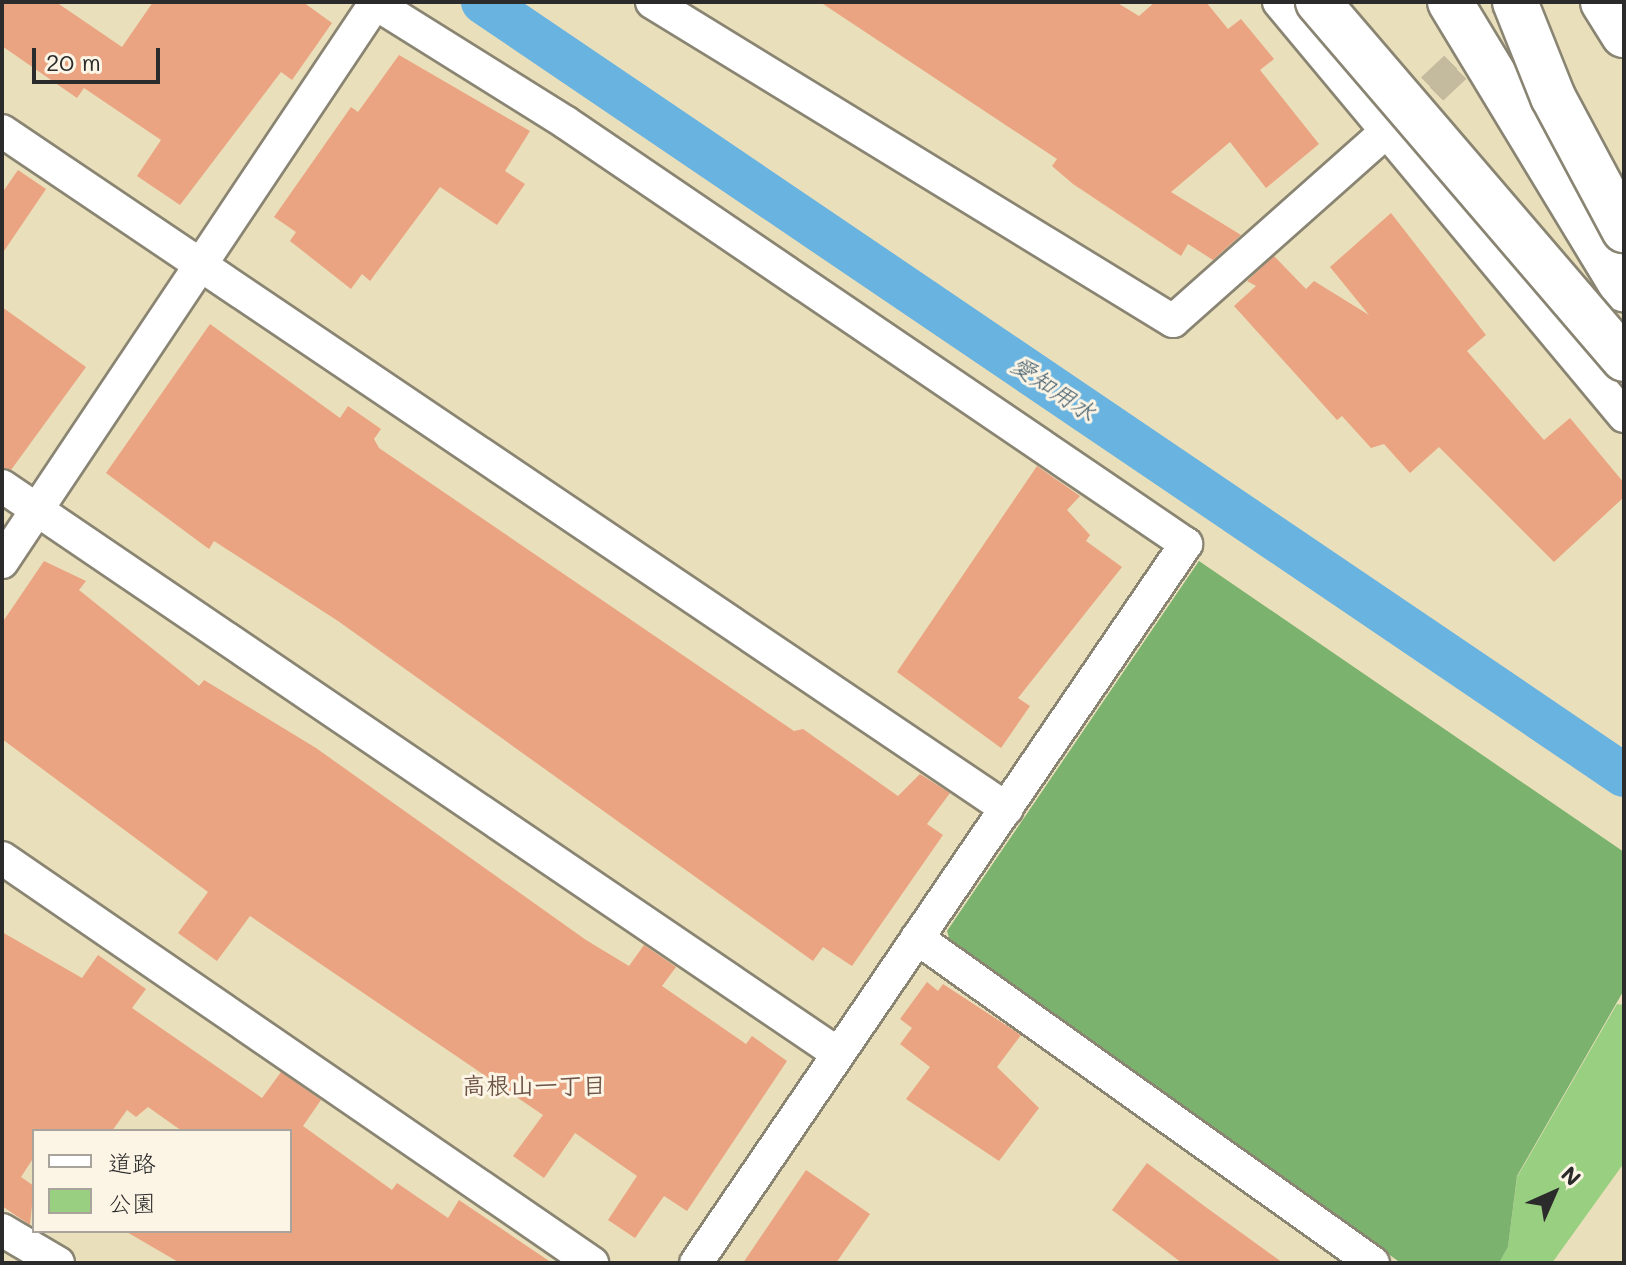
<!DOCTYPE html>
<html>
<head>
<meta charset="utf-8">
<style>
  body { margin:0 }
  #map { position:relative; width:1626px; height:1265px; overflow:hidden; background:#eadfbb; font-family:Mali,"Klee One",sans-serif }
  div>[style] { position:absolute }
  .green>* { inset:0; background:#99cf80 }
  .forest>* { inset:0; background:#7ab26e }
  .canal>* { height:44px; margin:-22px; padding:0 22px; transform-origin:22px; border-radius:22px; background:#68b3e0 }
  .building>* { inset:0; background:#eaa482 }
  .street-tunnel>* { height:32px; margin-top:-16px; transform-origin:0; background:repeating-linear-gradient(90deg,#c4bb9e 0 32px,transparent 0 48px) }
  .roads { filter:drop-shadow(2px 0 #8a8573) drop-shadow(-2px 0 #8a8573) drop-shadow(0 2px #8a8573) drop-shadow(0 -2px #8a8573) }
  .street>* { height:32px; margin:-16px; padding:0 16px; transform-origin:16px; border-radius:16px; background:#fff }
  .highway>* { height:44px; margin:-22px; padding:0 22px; transform-origin:22px; border-radius:22px; background:#fff }
  .bridges { filter:drop-shadow(2px 0 #8a8573) drop-shadow(-2px 0 #8a8573) drop-shadow(0 2px #8a8573) drop-shadow(0 -2px #8a8573) }
  .highway-bridge>* { height:44px; margin:-22px; padding:0 22px; transform-origin:22px; border-radius:22px; background:#fff }
  span { translate:-50% -50%; white-space:nowrap; text-align:center; line-height:1.15; -webkit-text-stroke:6px #fcf5e5; paint-order:stroke }
  .water-label { font-size:24px; color:#405b6a; font-style:italic }
  .neighbourhood-label { font-size:24px; color:#6e5549; font-weight:700 }
  .frame { position:absolute; inset:0; border:4px solid #2b2b2b; pointer-events:none }
  .legend { position:absolute; left:32px; top:1129px; width:260px; height:104px; box-sizing:border-box; background:#fcf5e5; border:2px solid #a8a49b; margin:0; padding:10px 14px; list-style:none; font-size:24px; color:#2b2b2b }
  .legend li { display:flex; align-items:center; gap:16px; height:40px }
  .legend b { width:40px; border:2px solid #a8a49b }
  .north { position:absolute; left:1514px; top:1153px; width:80px; height:80px; -webkit-text-stroke:6px #fcf5e5; paint-order:stroke; rotate:45deg; font-size:22px; font-weight:700; line-height:32px; text-align:center; color:#2b2b2b }
  .north::after { content:''; display:block; margin:auto; width:28px; height:36px; background:#2b2b2b; clip-path:polygon(50% 0,100% 100%,50% 72%,0 100%) }
  .scale { position:absolute; left:32px; top:48px; width:128px; height:36px; box-sizing:border-box; border:4px solid #2b2b2b; border-top:0; padding-left:10px; font-size:24px; line-height:28px; white-space:nowrap; color:#2b2b2b; -webkit-text-stroke:6px #fcf5e5; paint-order:stroke }
</style>
</head>
<body>
<div id="map">
  <div class="green">
    <div style="clip-path:polygon(1617px 1004px,1624px 1005px,1624px 1163px,1552px 1263px,1499px 1263px,1508px 1247px,1517px 1177px)"></div>
  </div>
  <div class="forest">
    <div style="clip-path:polygon(1199px 561px,1624px 852px,1624px 990px,1517px 1176px,1508px 1247px,1499px 1263px,1401px 1263px,951px 944px,947px 931px)"></div>
  </div>
  <div class="canal">
    <div style="left:483px;top:2px;width:1378px;rotate:34.12deg"></div>
  </div>
  <div class="building">
    <div style="clip-path:polygon(2px 2px,56px 2px,122px 47px,153px 2px,303px 2px,332px 23px,292px 80px,281px 72px,180px 205px,137px 176px,161px 140px,84px 88px,77px 98px,2px 46px)"></div>
    <div style="clip-path:polygon(820px 2px,1116px 2px,1139px 16px,1155px 2px,1206px 2px,1228px 29px,1241px 19px,1274px 59px,1260px 70px,1319px 144px,1266px 188px,1230px 142px,1171px 192px,1241px 235px,1213px 260px,1188px 244px,1181px 256px,1073px 184px,1052px 166px,1057px 159px)"></div>
    <div style="clip-path:polygon(399px 55px,530px 131px,505px 171px,525px 184px,497px 225px,440px 187px,370px 281px,362px 274px,351px 289px,290px 241px,296px 232px,274px 217px,351px 107px,358px 112px)"></div>
    <div style="clip-path:polygon(18px 170px,46px 189px,2px 254px,2px 193px)"></div>
    <div style="clip-path:polygon(1391px 213px,1486px 335px,1467px 351px,1544px 440px,1570px 418px,1624px 483px,1624px 497px,1554px 562px,1439px 447px,1410px 473px,1384px 444px,1371px 448px,1342px 416px,1337px 420px,1234px 306px,1256px 286px,1247px 281px,1274px 256px,1306px 289px,1314px 281px,1369px 315px,1330px 267px)"></div>
    <div style="clip-path:polygon(2px 307px,86px 367px,11px 470px,2px 467px)"></div>
    <div style="clip-path:polygon(210px 324px,340px 418px,348px 406px,381px 429px,374px 439px,379px 448px,794px 731px,803px 729px,898px 796px,920px 774px,950px 793px,927px 824px,943px 835px,852px 966px,823px 947px,813px 961px,338px 621px,214px 541px,209px 549px,106px 473px)"></div>
    <div style="clip-path:polygon(1037px 466px,1080px 496px,1067px 510px,1090px 535px,1086px 541px,1122px 567px,1018px 698px,1030px 706px,1001px 748px,897px 672px)"></div>
    <div style="clip-path:polygon(44px 561px,86px 581px,79px 590px,199px 686px,204px 680px,316px 748px,586px 940px,629px 966px,644px 945px,676px 967px,662px 986px,746px 1044px,752px 1036px,787px 1061px,687px 1211px,664px 1196px,635px 1238px,608px 1220px,637px 1176px,575px 1133px,544px 1178px,513px 1156px,543px 1115px,250px 916px,217px 961px,178px 933px,208px 892px,2px 739px,2px 623px)"></div>
    <div style="clip-path:polygon(2px 932px,82px 978px,98px 955px,146px 989px,132px 1008px,262px 1098px,281px 1072px,321px 1100px,303px 1126px,392px 1190px,397px 1183px,448px 1218px,459px 1200px,552px 1263px,180px 1263px,125px 1231px,290px 1231px,290px 1131px,182px 1131px,148px 1107px,136px 1117px,127px 1110px,112px 1131px,34px 1131px,34px 1157px,21px 1177px,34px 1186px,30px 1225px,2px 1206px)"></div>
    <div style="clip-path:polygon(927px 982px,938px 991px,943px 984px,1021px 1035px,997px 1067px,1039px 1108px,999px 1161px,906px 1099px,930px 1067px,900px 1044px,912px 1028px,900px 1019px)"></div>
    <div style="clip-path:polygon(1147px 1163px,1207px 1208px,1283px 1263px,1182px 1263px,1112px 1210px)"></div>
    <div style="clip-path:polygon(806px 1170px,870px 1214px,836px 1263px,743px 1263px)"></div>
  </div>
  <div class="street-tunnel">
    <div style="left:1397px;top:122px;width:175px;rotate:-43.2deg"></div>
  </div>
  <div class="roads">
    <div class="street">
      <div style="left:373px;top:2px;width:226px;rotate:32deg"></div>
      <div style="left:565px;top:122px;width:751px;rotate:34.2deg"></div>
      <div style="left:1186px;top:544px;width:870px;rotate:124.27deg"></div>
      <div style="left:652px;top:2px;width:611px;rotate:31.48deg"></div>
      <div style="left:1173px;top:321px;width:300px;rotate:-41.6deg"></div>
      <div style="left:1279px;top:2px;width:539px;rotate:50.19deg"></div>
      <div style="left:2px;top:131px;width:1212px;rotate:34deg"></div>
      <div style="left:2px;top:486px;width:1009px;rotate:34.18deg"></div>
      <div style="left:2px;top:562px;width:673px;rotate:-56.26deg"></div>
      <div style="left:2px;top:858px;width:716px;rotate:34.47deg"></div>
      <div style="left:917px;top:938px;width:560px;rotate:35.48deg"></div>
      <div style="left:2px;top:1230px;width:65px;rotate:30.5deg"></div>
    </div>
    <div class="highway">
      <div style="left:1450px;top:2px;width:336px;rotate:58.8deg"></div>
      <div style="left:1603px;top:2px;width:39px;rotate:58deg"></div>
    </div>
  </div>
  <div class="bridges">
    <div class="highway-bridge">
      <div style="left:1318px;top:2px;width:470px;rotate:49.4deg"></div>
      <div style="left:1515px;top:2px;width:102px;rotate:68.2deg"></div>
      <div style="left:1553px;top:97px;width:151px;rotate:61.9deg"></div>
    </div>
  </div>
  <div class="water-label">
    <span style="left:1054px;top:388px;rotate:34deg">愛知用水</span>
  </div>
  <div class="neighbourhood-label">
    <span style="left:534px;top:1085px">高根山一丁目</span>
  </div>
  <div class="frame"></div>
  <ul class="legend">
  <li><b style="height:10px;background:#fff"></b>道路</li>
  <li><b style="height:22px;background:#99cf80"></b>公園</li>
  </ul>
  <div class="north">N</div>
  <div class="scale">20 m</div>
</div>
</body>
</html>
